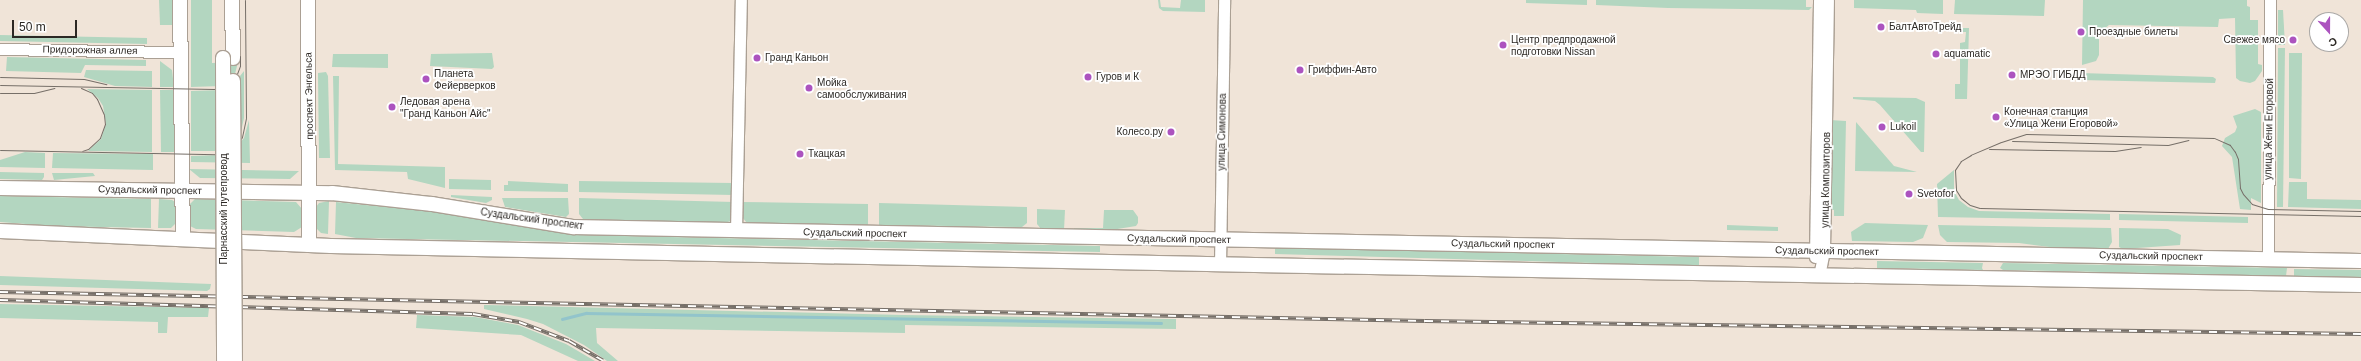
<!DOCTYPE html>
<html>
<head>
<meta charset="utf-8">
<style>
  body { margin:0 }
  #map { position:relative; width:2361px; height:361px; overflow:hidden; background:#f0e4d8; font-family:Helvetica,sans-serif }
  div>[style] { position:absolute }
  .green>* { inset:0; background:#b3d6c0 }
  .stream>* { height:2.5px; margin:-1.25px; padding:0 1.25px; transform-origin:1.25px; border-radius:1.25px; background:#92c4cb }
  .roads { filter:drop-shadow(1px 0 #aba094) drop-shadow(-1px 0 #aba094) drop-shadow(0 1px #aba094) drop-shadow(0 -1px #aba094) }
  .minor>* { height:11px; margin:-5.5px; padding:0 5.5px; transform-origin:5.5px; border-radius:5.5px; background:#fff }
  .major>* { height:14px; margin:-7px; padding:0 7px; transform-origin:7px; border-radius:7px; background:#fff }
  .tram>* { height:1px; margin:-0.5px; padding:0 0.5px; transform-origin:0.5px; border-radius:0.5px; background:#766f68 }
  .rail>* { height:4px; margin-top:-2px; transform-origin:0; background:repeating-linear-gradient(90deg,#fff 0 8px,#766f68 0 16px); box-sizing:border-box; border-block:1px solid #766f68 }
  .bridges { filter:drop-shadow(1px 0 #aba094) drop-shadow(-1px 0 #aba094) drop-shadow(0 1px #aba094) drop-shadow(0 -1px #aba094) }
  .major-bridge>* { height:14px; margin:-7px; padding:0 7px; transform-origin:7px; border-radius:7px; background:#fff }
  .dots>* { width:11px; height:11px; translate:-50% -50%; box-sizing:border-box; border:2px solid #fff; border-radius:50% }
  span { translate:-50% -50%; white-space:nowrap; text-align:center; line-height:1.15; -webkit-text-stroke:3.5px #fff; paint-order:stroke }
  .poi-label { font-size:10px; color:#2c2824 }
  .left { translate:0 -50%; text-align:left }
  .right { translate:-100% -50%; text-align:right }
  .street-label { font-size:10px; color:#2c2824 }
  .north { position:absolute; left:2309px; top:12px; width:40px; height:40px; box-sizing:border-box; background:#fff; border:1px solid #aba9a7; border-radius:50%; rotate:159deg; font-size:11px; font-weight:700; line-height:16px; text-align:center; color:#2c2824 }
  .north::after { content:''; display:block; margin:auto; width:14px; height:18px; background:#ac53bf; clip-path:polygon(50% 0,100% 100%,50% 72%,0 100%) }
  .scale { position:absolute; left:12px; top:20px; width:65px; height:18px; box-sizing:border-box; border:2px solid #2c2824; border-top:0; padding-left:5px; font-size:12px; line-height:14px; white-space:nowrap; color:#2c2824; -webkit-text-stroke:3px #fff; paint-order:stroke }
</style>
</head>
<body>
<div id="map">
  <div class="green">
    <div style="clip-path:polygon(159px 0,173px 0,174px 25px,160px 25px)"></div>
    <div style="clip-path:polygon(191px 0,212px 0,212px 63px,238px 62px,234px 78px,222px 86px,191px 87px)"></div>
    <div style="clip-path:polygon(1158px 0,1160px 0,1161px 7px,1180px 8px,1181px 0,1205px 0,1205px 12px,1163px 11px,1159px 8px)"></div>
    <div style="clip-path:polygon(1526px 0,1587px 0,1587px 5px,1526px 3px)"></div>
    <div style="clip-path:polygon(1596px 0,1806px 0,1806px 7px,1812px 7px,1809px 10px,1668px 8px,1596px 5px)"></div>
    <div style="clip-path:polygon(1854px 0,1943px 0,1943px 14px,1917px 13px,1916px 10px,1854px 8px)"></div>
    <div style="clip-path:polygon(1955px 0,2045px 0,2044px 16px,1954px 14px)"></div>
    <div style="clip-path:polygon(2083px 0,2247px 0,2247px 6px,2250px 7px,2250px 20px,2258px 20px,2258px 64px,2262px 65px,2262px 71px,2255px 81px,2250px 83px,2240px 81px,2236px 78px,2235px 18px,2219px 19px,2218px 27px,2109px 25px,2099px 33px,2099px 55px,2096px 61px,2082px 65px)"></div>
    <div style="clip-path:polygon(2278px 10px,2283px 10px,2285px 45px,2278px 45px)"></div>
    <div style="clip-path:polygon(1960px 28px,1969px 28px,1967px 99px,1955px 99px,1955px 84px,1960px 84px,1960px 43px,1965px 42px,1966px 32px,1960px 32px)"></div>
    <div style="clip-path:polygon(0 35px,147px 38px,147px 44px,0 41px)"></div>
    <div style="clip-path:polygon(2278px 48px,2285px 48px,2283px 207px,2277px 207px)"></div>
    <div style="clip-path:polygon(492px 53px,494px 67px,492px 69px,430px 66px,431px 54px)"></div>
    <div style="clip-path:polygon(2289px 53px,2302px 53px,2301px 179px,2289px 178px)"></div>
    <div style="clip-path:polygon(333px 54px,388px 54px,388px 68px,332px 67px)"></div>
    <div style="clip-path:polygon(7px 57px,146px 60px,146px 66px,85px 65px,81px 73px,6px 71px)"></div>
    <div style="clip-path:polygon(160px 61px,172px 70px,174px 87px,160px 87px)"></div>
    <div style="clip-path:polygon(86px 70px,152px 71px,152px 87px,115px 86px,84px 77px)"></div>
    <div style="clip-path:polygon(244px 71px,244px 118px,240px 136px,236px 142px,222px 151px,191px 151px,191px 91px,222px 90px,236px 81px)"></div>
    <div style="clip-path:polygon(326px 72px,328px 76px,330px 158px,319px 158px,318px 76px,318px 73px)"></div>
    <div style="clip-path:polygon(2080px 73px,2213px 77px,2216px 79px,2215px 83px,2080px 80px)"></div>
    <div style="clip-path:polygon(333px 76px,339px 76px,338px 164px,445px 167px,445px 188px,408px 179px,407px 172px,335px 170px)"></div>
    <div style="clip-path:polygon(87px 89px,152px 90px,152px 152px,88px 151px,101px 139px,106px 124px,103px 106px,98px 98px)"></div>
    <div style="clip-path:polygon(160px 90px,174px 90px,175px 152px,161px 152px)"></div>
    <div style="clip-path:polygon(1853px 97px,1916px 98px,1925px 102px,1924px 152px,1921px 152px,1880px 105px,1875px 101px,1853px 99px)"></div>
    <div style="clip-path:polygon(2255px 109px,2261px 112px,2261px 203px,2251px 198px,2251px 210px,2240px 209px,2232px 157px,2222px 146px,2225px 138px,2235px 132px,2237px 127px,2233px 116px)"></div>
    <div style="clip-path:polygon(249px 120px,250px 163px,191px 162px,191px 156px,222px 155px,237px 146px,244px 138px)"></div>
    <div style="clip-path:polygon(1830px 120px,1846px 121px,1844px 216px,1834px 216px,1834px 210px,1828px 209px)"></div>
    <div style="clip-path:polygon(1856px 122px,1894px 166px,1917px 172px,1855px 171px)"></div>
    <div style="clip-path:polygon(25px 152px,45px 153px,45px 168px,0 167px,0 160px)"></div>
    <div style="clip-path:polygon(53px 153px,153px 154px,153px 170px,52px 168px)"></div>
    <div style="clip-path:polygon(189px 169px,299px 171px,290px 179px,200px 178px)"></div>
    <div style="clip-path:polygon(1954px 170px,1954px 191px,1959px 200px,1968px 207px,1979px 211px,2110px 214px,2110px 220px,1938px 217px,1937px 184px)"></div>
    <div style="clip-path:polygon(0 172px,44px 173px,44px 177px,42px 180px,0 179px)"></div>
    <div style="clip-path:polygon(52px 173px,93px 173px,95px 176px,54px 180px)"></div>
    <div style="clip-path:polygon(449px 179px,491px 180px,491px 190px,449px 189px)"></div>
    <div style="clip-path:polygon(508px 181px,568px 184px,568px 192px,504px 191px,504px 185px,508px 185px)"></div>
    <div style="clip-path:polygon(579px 181px,733px 183px,733px 195px,579px 192px)"></div>
    <div style="clip-path:polygon(2289px 182px,2307px 182px,2307px 199px,2361px 200px,2361px 209px,2288px 207px)"></div>
    <div style="clip-path:polygon(451px 195px,492px 197px,492px 200px,486px 203px,451px 197px)"></div>
    <div style="clip-path:polygon(0 196px,151px 199px,151px 228px,51px 226px,0 222px)"></div>
    <div style="clip-path:polygon(502px 198px,568px 198px,569px 214px,566px 217px,505px 207px)"></div>
    <div style="clip-path:polygon(579px 198px,734px 202px,731px 221px,724px 223px,583px 219px,579px 214px)"></div>
    <div style="clip-path:polygon(159px 199px,172px 200px,175px 202px,175px 224px,171px 228px,158px 228px)"></div>
    <div style="clip-path:polygon(195px 199px,296px 202px,302px 209px,302px 227px,294px 232px,196px 229px,190px 226px,189px 205px)"></div>
    <div style="clip-path:polygon(329px 201px,328px 234px,321px 233px,315px 227px,316px 207px,319px 203px)"></div>
    <div style="clip-path:polygon(336px 202px,445px 213px,576px 235px,1100px 246px,1100px 252px,356px 238px,335px 234px)"></div>
    <div style="clip-path:polygon(742px 202px,868px 204px,868px 225px,747px 223px,742px 217px)"></div>
    <div style="clip-path:polygon(879px 203px,1027px 207px,1027px 223px,1022px 227px,879px 225px)"></div>
    <div style="clip-path:polygon(1037px 209px,1065px 210px,1064px 230px,1041px 229px,1037px 224px)"></div>
    <div style="clip-path:polygon(1104px 210px,1133px 210px,1138px 217px,1138px 223px,1136px 226px,1105px 231px,1074px 230px,1074px 228px,1103px 228px)"></div>
    <div style="clip-path:polygon(2119px 214px,2248px 217px,2248px 223px,2119px 220px)"></div>
    <div style="clip-path:polygon(1865px 223px,1928px 225px,1923px 238px,1913px 242px,1852px 241px,1851px 232px)"></div>
    <div style="clip-path:polygon(1727px 225px,1778px 227px,1778px 231px,1727px 230px)"></div>
    <div style="clip-path:polygon(1938px 225px,2111px 228px,2112px 242px,2108px 249px,2057px 248px,2019px 243px,1947px 242px,1940px 235px)"></div>
    <div style="clip-path:polygon(2119px 228px,2168px 229px,2181px 235px,2180px 245px,2123px 249px,2119px 247px)"></div>
    <div style="clip-path:polygon(1275px 248px,1699px 257px,1699px 266px,1275px 254px)"></div>
    <div style="clip-path:polygon(1877px 261px,1983px 263px,1982px 268px,1983px 270px,1883px 268px,1877px 268px)"></div>
    <div style="clip-path:polygon(2003px 263px,2287px 268px,2286px 276px,2003px 270px,2000px 268px)"></div>
    <div style="clip-path:polygon(2294px 269px,2361px 270px,2361px 277px,2294px 276px)"></div>
    <div style="clip-path:polygon(0 276px,211px 284px,210px 289px,207px 291px,0 285px)"></div>
    <div style="clip-path:polygon(0 304px,209px 308px,208px 317px,168px 317px,167px 333px,158px 333px,158px 322px,0 318px)"></div>
    <div style="clip-path:polygon(484px 305px,904px 315px,1176px 319px,1176px 329px,905px 325px,905px 333px,596px 328px,597px 343px,618px 361px,607px 361px,584px 345px,543px 324px,527px 319px,484px 309px)"></div>
    <div style="clip-path:polygon(417px 315px,475px 317px,518px 325px,566px 344px,595px 361px,578px 361px,521px 335px,416px 328px)"></div>
  </div>
  <div class="stream">
    <div style="left:562px;top:319px;width:25px;rotate:-14deg"></div>
    <div style="left:586px;top:313px;width:575px;rotate:1deg"></div>
  </div>
  <div class="roads">
    <div class="minor">
      <div style="left:0;top:49px;width:180px;rotate:1deg"></div>
      <div style="left:736px;top:231px;width:231px;rotate:-88.8deg"></div>
      <div style="left:1815px;top:257px;width:257px;rotate:-89.1deg"></div>
      <div style="left:2268px;top:259px;width:259px;rotate:-89.6deg"></div>
      <div style="left:1220px;top:265px;width:265px;rotate:-89.1deg"></div>
      <div style="left:1819px;top:276px;width:25px;rotate:-79deg"></div>
      <div style="left:1824px;top:251px;width:251px;rotate:-89.1deg"></div>
    </div>
    <div class="major">
      <div style="left:180px;top:0;width:239px;rotate:89.3deg"></div>
      <div style="left:232px;top:0;width:58px;rotate:89deg"></div>
      <div style="left:308px;top:0;width:245px;rotate:89.8deg"></div>
      <div style="left:0;top:188px;width:332px;rotate:0.9deg"></div>
      <div style="left:332px;top:193px;width:101px;rotate:6.3deg"></div>
      <div style="left:432px;top:204px;width:143px;rotate:9.3deg"></div>
      <div style="left:573px;top:227px;width:1788px;rotate:1.09deg"></div>
      <div style="left:0;top:231px;width:331px;rotate:2.6deg"></div>
      <div style="left:331px;top:246px;width:924px;rotate:1.18deg"></div>
      <div style="left:1255px;top:265px;width:1106px;rotate:1.04deg"></div>
    </div>
  </div>
  <div class="tram">
    <div style="left:0;top:77px;width:84px;rotate:1.4deg"></div>
    <div style="left:84px;top:79px;width:23px;rotate:13deg"></div>
    <div style="left:0;top:85px;width:214px;rotate:1.1deg"></div>
    <div style="left:214px;top:89px;width:16px;rotate:-14deg"></div>
    <div style="left:230px;top:85px;width:8px;rotate:-50deg"></div>
    <div style="left:235px;top:79px;width:14px;rotate:-69deg"></div>
    <div style="left:240px;top:66px;width:10px;rotate:-90deg"></div>
    <div style="left:81px;top:88px;width:12px;rotate:24deg"></div>
    <div style="left:92px;top:93px;width:8px;rotate:50deg"></div>
    <div style="left:97px;top:99px;width:17px;rotate:66deg"></div>
    <div style="left:104px;top:115px;width:9px;rotate:84deg"></div>
    <div style="left:105px;top:124px;width:15px;rotate:110deg"></div>
    <div style="left:100px;top:138px;width:16px;rotate:137deg"></div>
    <div style="left:88px;top:149px;width:6px;rotate:162deg"></div>
    <div style="left:0;top:93px;width:34px"></div>
    <div style="left:34px;top:93px;width:21px;rotate:-14deg"></div>
    <div style="left:2012px;top:141px;width:156px;rotate:1.5deg"></div>
    <div style="left:2168px;top:145px;width:21px;rotate:-14deg"></div>
    <div style="left:1989px;top:149px;width:126px;rotate:0.9deg"></div>
    <div style="left:2115px;top:151px;width:26px;rotate:-9deg"></div>
    <div style="left:0;top:150px;width:216px;rotate:1.1deg"></div>
    <div style="left:216px;top:154px;width:16px;rotate:-18deg"></div>
    <div style="left:231px;top:149px;width:16px;rotate:-47deg"></div>
    <div style="left:242px;top:137px;width:19px;rotate:-78deg"></div>
    <div style="left:246px;top:118px;width:118px;rotate:-90.5deg"></div>
    <div style="left:2361px;top:211px;width:93px;rotate:-178.8deg"></div>
    <div style="left:2268px;top:209px;width:17px;rotate:-163deg"></div>
    <div style="left:2252px;top:204px;width:13px;rotate:-132deg"></div>
    <div style="left:2243px;top:194px;width:7px;rotate:-117deg"></div>
    <div style="left:2240px;top:188px;width:29px;rotate:-94deg"></div>
    <div style="left:2238px;top:159px;width:8px;rotate:-113deg"></div>
    <div style="left:2235px;top:152px;width:9px;rotate:-126deg"></div>
    <div style="left:2230px;top:145px;width:17px;rotate:-156deg"></div>
    <div style="left:2214px;top:138px;width:188px;rotate:-178.8deg"></div>
    <div style="left:2026px;top:134px;width:26px;rotate:162deg"></div>
    <div style="left:2001px;top:142px;width:33px;rotate:157deg"></div>
    <div style="left:1971px;top:155px;width:12px;rotate:149deg"></div>
    <div style="left:1961px;top:161px;width:11px;rotate:124deg"></div>
    <div style="left:1955px;top:170px;width:20px;rotate:87deg"></div>
    <div style="left:1956px;top:190px;width:9px;rotate:58deg"></div>
    <div style="left:1961px;top:198px;width:11px;rotate:38deg"></div>
    <div style="left:1970px;top:205px;width:10px;rotate:17deg"></div>
    <div style="left:1980px;top:208px;width:381px;rotate:1.2deg"></div>
  </div>
  <div class="rail">
    <div style="left:0;top:292px;width:1425px;rotate:1.17deg"></div>
    <div style="left:1425px;top:321px;width:936px;rotate:0.8deg"></div>
    <div style="left:0;top:300px;width:473px;rotate:1.7deg"></div>
    <div style="left:473px;top:314px;width:47px;rotate:9.9deg"></div>
    <div style="left:519px;top:322px;width:53px;rotate:20.8deg"></div>
    <div style="left:569px;top:341px;width:39px;rotate:30deg"></div>
  </div>
  <div class="bridges">
    <div class="major-bridge">
      <div style="left:223px;top:58px;width:303px;rotate:89.8deg"></div>
      <div style="left:233px;top:81px;width:280px;rotate:89.6deg"></div>
    </div>
  </div>
  <div class="dots">
    <div style="left:1881px;top:27px;background:#ac53bf"></div>
    <div style="left:2081px;top:32px;background:#ac53bf"></div>
    <div style="left:2293px;top:40px;background:#ac53bf"></div>
    <div style="left:1503px;top:45px;background:#ac53bf"></div>
    <div style="left:1936px;top:54px;background:#ac53bf"></div>
    <div style="left:757px;top:58px;background:#ac53bf"></div>
    <div style="left:1300px;top:70px;background:#ac53bf"></div>
    <div style="left:2012px;top:75px;background:#ac53bf"></div>
    <div style="left:1088px;top:77px;background:#ac53bf"></div>
    <div style="left:426px;top:79px;background:#ac53bf"></div>
    <div style="left:809px;top:88px;background:#ac53bf"></div>
    <div style="left:392px;top:107px;background:#ac53bf"></div>
    <div style="left:1996px;top:117px;background:#ac53bf"></div>
    <div style="left:1882px;top:127px;background:#ac53bf"></div>
    <div style="left:1171px;top:132px;background:#ac53bf"></div>
    <div style="left:800px;top:154px;background:#ac53bf"></div>
    <div style="left:1909px;top:194px;background:#ac53bf"></div>
  </div>
  <div class="poi-label">
    <span class="left" style="left:1889px;top:27px">БалтАвтоТрейд</span>
    <span class="left" style="left:2089px;top:32px">Проездные билеты</span>
    <span class="left" style="left:1511px;top:45px">Центр предпродажной<br>подготовки Nissan</span>
    <span class="right" style="left:2285px;top:40px">Свежее мясо</span>
    <span class="left" style="left:1944px;top:54px">aquamatic</span>
    <span class="left" style="left:765px;top:58px">Гранд Каньон</span>
    <span class="left" style="left:1308px;top:70px">Гриффин-Авто</span>
    <span class="left" style="left:434px;top:79px">Планета<br>Фейерверков</span>
    <span class="left" style="left:2020px;top:75px">МРЭО ГИБДД</span>
    <span class="left" style="left:1096px;top:77px">Гуров и К</span>
    <span class="left" style="left:817px;top:88px">Мойка<br>самообслуживания</span>
    <span class="left" style="left:400px;top:107px">Ледовая арена<br>"Гранд Каньон Айс"</span>
    <span class="left" style="left:2004px;top:117px">Конечная станция<br>«Улица Жени Егоровой»</span>
    <span class="left" style="left:1890px;top:127px">Lukoil</span>
    <span class="right" style="left:1163px;top:132px">Колесо.ру</span>
    <span class="left" style="left:808px;top:154px">Ткацкая</span>
    <span class="left" style="left:1917px;top:194px">Svetofor</span>
  </div>
  <div class="street-label">
    <span style="left:90px;top:50px;rotate:1deg">Придорожная аллея</span>
    <span style="left:309px;top:96px;rotate:-91deg">проспект Энгельса</span>
    <span style="left:2269px;top:129px;rotate:-89deg">улица Жени Егоровой</span>
    <span style="left:1222px;top:132px;rotate:-89deg">улица Симонова</span>
    <span style="left:1826px;top:180px;rotate:-89deg">улица Композиторов</span>
    <span style="left:150px;top:190px;rotate:1deg">Суздальский проспект</span>
    <span style="left:224px;top:209px;rotate:-90deg">Парнасский путепровод</span>
    <span style="left:532px;top:219px;rotate:8deg">Суздальский проспект</span>
    <span style="left:855px;top:233px;rotate:1deg">Суздальский проспект</span>
    <span style="left:1179px;top:239px;rotate:1deg">Суздальский проспект</span>
    <span style="left:1503px;top:244px;rotate:1deg">Суздальский проспект</span>
    <span style="left:1827px;top:251px;rotate:1deg">Суздальский проспект</span>
    <span style="left:2151px;top:256px;rotate:1deg">Суздальский проспект</span>
  </div>
  <div class="north">С</div>
  <div class="scale">50 m</div>
</div>
</body>
</html>
